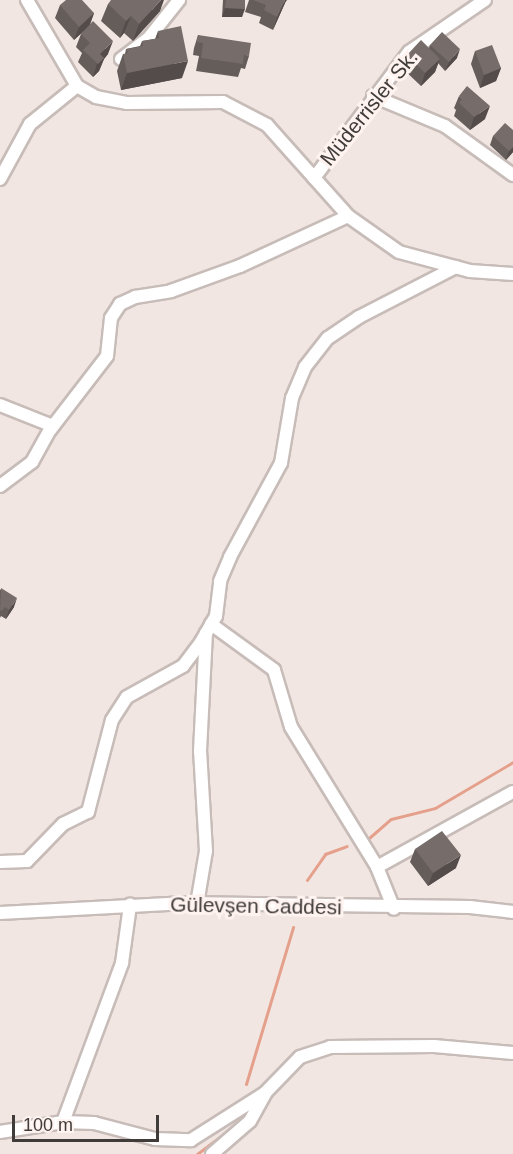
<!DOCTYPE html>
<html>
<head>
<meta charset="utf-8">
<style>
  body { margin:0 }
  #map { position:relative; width:513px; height:1154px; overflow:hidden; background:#f2e6e3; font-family:Helvetica,sans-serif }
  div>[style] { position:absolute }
  .stream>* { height:3px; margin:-1.5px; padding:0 1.5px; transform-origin:1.5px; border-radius:1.5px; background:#e5a08b }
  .roads { filter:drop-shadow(2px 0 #c7bcb8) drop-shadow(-2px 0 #c7bcb8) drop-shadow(0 2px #c7bcb8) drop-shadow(0 -2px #c7bcb8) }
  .minor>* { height:12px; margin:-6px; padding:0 6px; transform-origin:6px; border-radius:6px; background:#fff }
  .wall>* { inset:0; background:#655d5a }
  .shaded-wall>* { inset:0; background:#534c4a }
  .building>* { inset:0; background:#766c69 }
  span { translate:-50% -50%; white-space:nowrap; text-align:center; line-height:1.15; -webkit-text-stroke:6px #fff3f0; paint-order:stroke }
  .street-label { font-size:21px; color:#403c3a }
  .scale { position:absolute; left:12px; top:1115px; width:147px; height:27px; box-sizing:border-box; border:3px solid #403c3a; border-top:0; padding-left:8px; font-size:18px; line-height:21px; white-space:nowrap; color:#403c3a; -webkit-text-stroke:4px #fff3f0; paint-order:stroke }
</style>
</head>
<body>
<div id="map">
  <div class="stream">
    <div style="left:369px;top:838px;width:29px;rotate:-41deg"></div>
    <div style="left:391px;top:819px;width:45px;rotate:-14deg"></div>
    <div style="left:435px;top:808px;width:91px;rotate:-30.5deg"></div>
    <div style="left:307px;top:880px;width:32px;rotate:-55deg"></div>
    <div style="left:325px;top:854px;width:23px;rotate:-20deg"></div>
    <div style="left:246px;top:1084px;width:164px;rotate:-73.3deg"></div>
    <div style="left:197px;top:1154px;width:45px;rotate:-36.9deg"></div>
  </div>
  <div class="roads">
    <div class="minor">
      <div style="left:27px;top:0;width:99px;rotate:59.8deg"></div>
      <div style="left:77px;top:86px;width:22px;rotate:30deg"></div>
      <div style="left:96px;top:97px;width:32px;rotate:11deg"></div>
      <div style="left:127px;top:103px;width:96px;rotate:-0.6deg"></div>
      <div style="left:223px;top:102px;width:50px;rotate:27.6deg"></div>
      <div style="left:267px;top:125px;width:122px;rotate:48.3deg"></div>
      <div style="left:348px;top:216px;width:62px;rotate:35.2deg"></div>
      <div style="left:399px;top:252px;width:73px;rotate:15deg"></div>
      <div style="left:470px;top:271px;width:43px;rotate:4deg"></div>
      <div style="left:121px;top:59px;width:34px;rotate:-37deg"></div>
      <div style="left:148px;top:39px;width:50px;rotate:-51.5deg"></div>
      <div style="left:373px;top:96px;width:78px;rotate:22.6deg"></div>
      <div style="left:445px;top:126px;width:84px;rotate:35.8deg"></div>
      <div style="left:314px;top:178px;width:158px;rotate:-53deg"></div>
      <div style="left:409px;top:52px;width:92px;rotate:-34.4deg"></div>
      <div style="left:0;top:179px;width:63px;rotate:-61.4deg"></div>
      <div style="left:30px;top:124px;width:60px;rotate:-39deg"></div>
      <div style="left:0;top:405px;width:57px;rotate:21.6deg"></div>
      <div style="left:0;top:486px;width:40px;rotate:-37deg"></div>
      <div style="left:32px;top:462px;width:37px;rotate:-61deg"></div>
      <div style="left:50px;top:430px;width:93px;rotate:-52.4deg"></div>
      <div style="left:107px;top:356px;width:38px;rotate:-84deg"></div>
      <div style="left:111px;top:318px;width:17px;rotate:-57deg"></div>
      <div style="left:120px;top:304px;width:17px;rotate:-25deg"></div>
      <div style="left:135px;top:297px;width:36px;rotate:-9deg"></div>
      <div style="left:171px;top:291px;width:73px;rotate:-19.9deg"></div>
      <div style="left:240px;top:266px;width:119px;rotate:-24.8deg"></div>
      <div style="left:211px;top:624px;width:78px;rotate:36.1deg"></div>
      <div style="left:274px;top:670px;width:59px;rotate:73.4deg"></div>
      <div style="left:291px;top:727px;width:164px;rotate:58.4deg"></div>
      <div style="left:377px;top:867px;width:45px;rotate:68deg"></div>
      <div style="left:0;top:862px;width:27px;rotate:-2deg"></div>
      <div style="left:27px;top:861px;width:52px;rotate:-45.8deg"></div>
      <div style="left:63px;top:824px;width:28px;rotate:-26deg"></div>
      <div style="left:88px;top:812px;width:95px;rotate:-75.4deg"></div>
      <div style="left:112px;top:720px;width:27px;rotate:-57deg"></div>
      <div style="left:127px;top:697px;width:64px;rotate:-29deg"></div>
      <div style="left:183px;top:666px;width:30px;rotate:-53deg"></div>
      <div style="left:201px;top:642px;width:30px;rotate:-60deg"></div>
      <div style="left:216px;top:616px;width:35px;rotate:-83deg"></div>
      <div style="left:220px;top:581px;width:26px;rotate:-67deg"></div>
      <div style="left:230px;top:557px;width:107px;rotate:-61.5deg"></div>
      <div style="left:281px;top:463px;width:66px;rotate:-80.4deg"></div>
      <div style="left:292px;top:398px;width:34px;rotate:-67deg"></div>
      <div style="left:305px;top:367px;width:37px;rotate:-52deg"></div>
      <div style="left:328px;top:338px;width:37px;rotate:-34deg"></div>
      <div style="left:359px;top:317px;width:109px;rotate:-27.3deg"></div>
      <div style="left:377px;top:867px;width:155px;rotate:-28.9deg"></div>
      <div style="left:197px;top:904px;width:54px;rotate:-80.4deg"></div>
      <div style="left:206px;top:851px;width:100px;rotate:-93.4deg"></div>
      <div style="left:200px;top:751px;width:118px;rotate:-87.1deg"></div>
      <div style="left:0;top:913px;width:182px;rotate:-3.1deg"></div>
      <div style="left:182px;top:903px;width:288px;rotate:0.8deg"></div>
      <div style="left:470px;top:907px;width:43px;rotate:6.6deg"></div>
      <div style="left:63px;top:1122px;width:170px;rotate:-69.6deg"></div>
      <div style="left:122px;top:963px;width:59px;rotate:-82.1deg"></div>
      <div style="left:0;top:1132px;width:64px;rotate:-9deg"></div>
      <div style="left:63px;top:1122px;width:31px;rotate:2deg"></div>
      <div style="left:94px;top:1123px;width:63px;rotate:14.7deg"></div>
      <div style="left:155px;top:1139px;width:36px;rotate:2deg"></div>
      <div style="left:191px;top:1140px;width:88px;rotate:-32.4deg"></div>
      <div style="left:265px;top:1093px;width:50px;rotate:-45.8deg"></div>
      <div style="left:300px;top:1057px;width:32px;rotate:-18deg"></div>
      <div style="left:330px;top:1047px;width:104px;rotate:-0.6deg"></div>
      <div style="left:434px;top:1046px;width:79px;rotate:5.1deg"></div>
      <div style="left:212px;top:1154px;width:50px;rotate:-41deg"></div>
      <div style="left:250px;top:1121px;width:31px;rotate:-61deg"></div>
    </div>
  </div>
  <div class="wall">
    <div style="clip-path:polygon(223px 0,245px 0,242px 17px,222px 17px)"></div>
    <div style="clip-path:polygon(249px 0,269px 0,285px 3px,273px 30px,259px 23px,261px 17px,245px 12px)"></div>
    <div style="clip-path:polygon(108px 4px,160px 11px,133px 41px,124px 33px,120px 38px,101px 21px)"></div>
    <div style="clip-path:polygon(60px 5px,94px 13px,90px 25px,108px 54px,104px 59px,99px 71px,93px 77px,78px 62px,82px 53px,76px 47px,81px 34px,85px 30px,74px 40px,55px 18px)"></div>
    <div style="clip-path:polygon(158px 31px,182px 78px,121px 90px,117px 71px,123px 54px,125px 54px,126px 49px,140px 46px,142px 41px,155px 39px)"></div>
    <div style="clip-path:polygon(198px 35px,249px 56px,245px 69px,241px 68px,238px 77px,196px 71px,199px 56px,193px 55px,194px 48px)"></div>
    <div style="clip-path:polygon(430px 45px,457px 58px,445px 71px,438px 63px,435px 72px,421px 86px,402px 68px,407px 55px,429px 48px)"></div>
    <div style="clip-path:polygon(475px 51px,501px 68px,496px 81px,480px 88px,471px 64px)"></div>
    <div style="clip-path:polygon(459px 96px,485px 119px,470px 130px,454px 116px,456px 110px,454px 108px)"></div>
    <div style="clip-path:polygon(513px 130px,513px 152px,506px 160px,490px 145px,493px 136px)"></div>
    <div style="clip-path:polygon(0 589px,14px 607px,6px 619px,1px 616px,0 618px)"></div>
    <div style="clip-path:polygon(415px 849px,456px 868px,428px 886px,410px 862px)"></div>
  </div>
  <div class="shaded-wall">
    <div style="clip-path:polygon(161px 0,164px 0,160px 11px,133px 41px,139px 24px)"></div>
    <div style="clip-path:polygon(285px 0,287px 0,285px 3px,273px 30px,277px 17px)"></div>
    <div style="clip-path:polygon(225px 8px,245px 9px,242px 17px,222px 17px)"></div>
    <div style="clip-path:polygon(94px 13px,89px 26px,74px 40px,79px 27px)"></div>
    <div style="clip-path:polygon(131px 16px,124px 33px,120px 38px,126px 21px)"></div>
    <div style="clip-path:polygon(113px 41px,108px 54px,104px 59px,99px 71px,93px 77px,100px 54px)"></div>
    <div style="clip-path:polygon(460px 49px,457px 58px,445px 71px,449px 62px)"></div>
    <div style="clip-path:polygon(440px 59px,435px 72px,421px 86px,425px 73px)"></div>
    <div style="clip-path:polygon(188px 61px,182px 78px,121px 90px,127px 73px)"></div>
    <div style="clip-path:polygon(501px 68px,496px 81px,480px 88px,484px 75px)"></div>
    <div style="clip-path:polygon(490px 106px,485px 119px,470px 130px,474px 117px)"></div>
    <div style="clip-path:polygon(513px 147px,513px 152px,506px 160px,509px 151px)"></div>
    <div style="clip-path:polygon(17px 598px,14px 607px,6px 619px,9px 610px)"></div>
    <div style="clip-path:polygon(461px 855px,456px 868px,428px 886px,433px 873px)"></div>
  </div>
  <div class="building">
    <div style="clip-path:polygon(66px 0,82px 0,94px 13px,79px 27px,60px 5px)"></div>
    <div style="clip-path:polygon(111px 0,161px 0,139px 24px,131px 16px,126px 21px,108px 4px)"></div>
    <div style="clip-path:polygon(226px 0,245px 0,245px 9px,225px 8px)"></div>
    <div style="clip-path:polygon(253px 0,269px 0,268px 1px,269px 0,285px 0,277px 17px,264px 10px,266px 5px)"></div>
    <div style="clip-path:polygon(93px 21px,113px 41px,100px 54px,104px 58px,98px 64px,83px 50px,90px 43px,81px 34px)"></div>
    <div style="clip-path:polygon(181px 26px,188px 61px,127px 73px,123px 54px,128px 53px,126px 49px,143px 46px,142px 41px,159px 38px,158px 31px)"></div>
    <div style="clip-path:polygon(442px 32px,460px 49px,449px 62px,430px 45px)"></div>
    <div style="clip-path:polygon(198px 35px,251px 43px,249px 56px,244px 55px,243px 64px,201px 58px,203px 43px,197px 42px)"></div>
    <div style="clip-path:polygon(421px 40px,440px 59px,425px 73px,407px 55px)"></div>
    <div style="clip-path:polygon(492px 45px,501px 68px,484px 75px,475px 51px)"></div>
    <div style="clip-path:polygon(467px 86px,490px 106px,474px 117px,459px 103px,462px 99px,459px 96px)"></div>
    <div style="clip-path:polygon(505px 123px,513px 130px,513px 147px,509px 151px,493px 136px)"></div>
    <div style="clip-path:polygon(1px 588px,17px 598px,9px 610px,5px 607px,2px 611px,0 610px)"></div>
    <div style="clip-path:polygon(442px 831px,461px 855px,433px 873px,415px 849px)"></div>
  </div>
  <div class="street-label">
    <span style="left:369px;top:108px;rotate:-51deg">Müderrisler Sk.</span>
    <span style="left:256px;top:906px;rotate:1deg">Gülevşen Caddesi</span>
  </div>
  <div class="scale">100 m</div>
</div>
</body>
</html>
